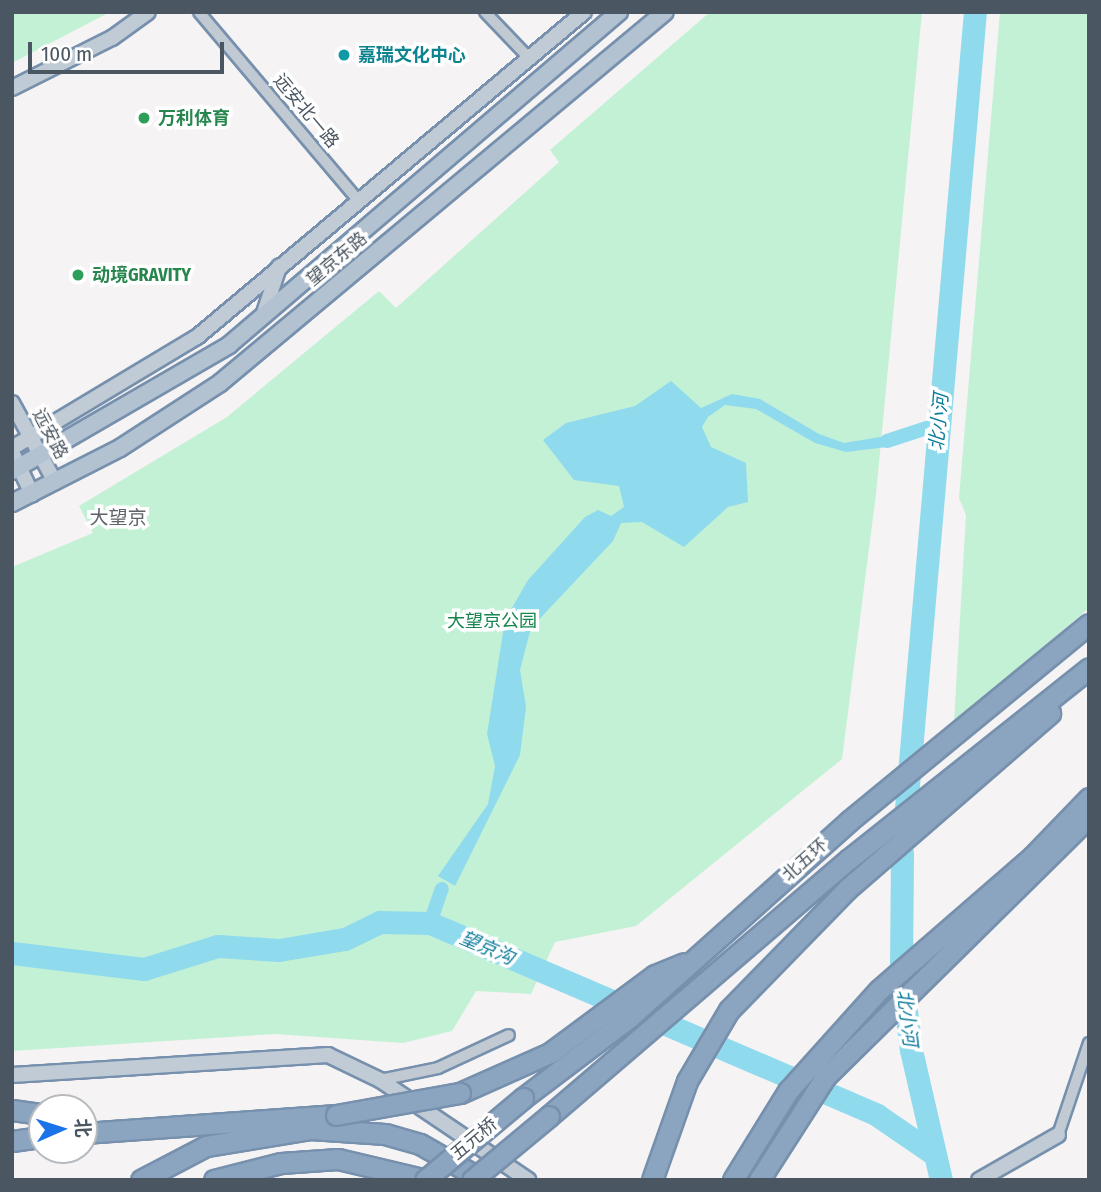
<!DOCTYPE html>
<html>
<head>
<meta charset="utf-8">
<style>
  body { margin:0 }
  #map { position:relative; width:1101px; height:1192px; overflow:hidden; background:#f5f3f3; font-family:"Fira Sans Condensed","Noto Sans SC",sans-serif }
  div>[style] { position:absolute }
  .green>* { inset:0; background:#c3f1d5 }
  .water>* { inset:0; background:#90daee }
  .canal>* { height:14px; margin:-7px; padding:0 7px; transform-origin:7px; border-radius:7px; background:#90daee }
  .river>* { height:23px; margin:-11.5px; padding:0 11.5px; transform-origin:11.5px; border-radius:11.5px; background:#90daee }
  .roads { filter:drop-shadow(2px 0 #7690ad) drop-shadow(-2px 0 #7690ad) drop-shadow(0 2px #7690ad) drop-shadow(0 -2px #7690ad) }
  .street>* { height:10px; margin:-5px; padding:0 5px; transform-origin:5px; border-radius:5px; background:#c1cad2 }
  .secondary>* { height:14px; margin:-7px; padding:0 7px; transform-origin:7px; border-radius:7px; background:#c1cbd6 }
  .primary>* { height:16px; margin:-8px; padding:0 8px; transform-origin:8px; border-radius:8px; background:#b3c2d1 }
  .highway>* { height:19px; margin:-9.5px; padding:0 9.5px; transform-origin:9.5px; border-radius:9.5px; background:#8ba5c1 }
  .bridges { filter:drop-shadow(2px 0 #7690ad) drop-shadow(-2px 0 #7690ad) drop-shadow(0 2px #7690ad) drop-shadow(0 -2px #7690ad) }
  .highway-bridge>* { height:19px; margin:-9.5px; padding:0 9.5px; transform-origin:9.5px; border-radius:9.5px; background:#8ba5c1 }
  .dots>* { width:19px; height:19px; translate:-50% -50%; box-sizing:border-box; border:4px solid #fff; border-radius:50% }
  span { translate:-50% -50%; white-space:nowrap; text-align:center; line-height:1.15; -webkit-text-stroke:7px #fff; paint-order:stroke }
  .culture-label { font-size:18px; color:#0d838f; font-weight:700 }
  .left { translate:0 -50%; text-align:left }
  .street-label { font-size:18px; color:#4a5661 }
  .leisure-label { font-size:18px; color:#27864d; font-weight:700 }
  .park-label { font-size:18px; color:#17864f }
  .water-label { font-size:19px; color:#0c7c9b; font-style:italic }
  .neighbourhood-label { font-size:19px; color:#5f6368 }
  .frame { position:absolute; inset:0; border:14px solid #4a5661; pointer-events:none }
  .north { position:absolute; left:28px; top:1094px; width:70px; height:70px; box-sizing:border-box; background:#fff; border:2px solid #b7bbc0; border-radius:50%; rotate:87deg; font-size:19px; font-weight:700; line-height:28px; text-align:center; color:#4a5661 }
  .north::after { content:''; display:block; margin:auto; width:24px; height:32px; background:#1a73e8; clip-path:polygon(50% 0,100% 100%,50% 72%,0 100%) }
  .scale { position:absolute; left:28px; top:42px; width:196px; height:32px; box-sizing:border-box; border:4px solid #4a5661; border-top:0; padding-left:9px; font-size:21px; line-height:24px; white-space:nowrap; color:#4a5661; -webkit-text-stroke:5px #fff; paint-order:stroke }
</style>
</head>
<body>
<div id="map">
  <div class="green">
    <div style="clip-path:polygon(12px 12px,110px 12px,12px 63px)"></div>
    <div style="clip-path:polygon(710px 12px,922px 12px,876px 494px,842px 759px,636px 926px,555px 942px,531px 994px,476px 991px,452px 1031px,403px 1043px,275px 1034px,12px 1051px,12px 567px,93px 533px,79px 506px,227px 417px,379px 291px,396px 308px,559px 162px,550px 150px)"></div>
    <div style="clip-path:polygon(1000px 12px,1089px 12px,1089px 608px,954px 722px,966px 515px,959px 498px)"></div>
  </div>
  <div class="water">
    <div style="clip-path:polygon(671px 381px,701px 408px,732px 394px,760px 399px,819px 434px,844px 443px,886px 436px,887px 447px,846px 452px,815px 443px,756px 409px,725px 405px,708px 417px,702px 427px,711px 447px,746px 463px,748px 502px,728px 507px,684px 547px,642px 522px,621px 523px,613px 541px,531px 628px,520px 670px,526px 707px,520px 755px,455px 886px,438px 876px,488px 804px,495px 766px,487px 734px,505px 620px,528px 580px,585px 517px,598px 510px,611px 516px,624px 507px,619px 486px,574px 480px,543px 440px,566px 423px,635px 406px)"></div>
  </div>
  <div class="canal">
    <div style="left:887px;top:441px;width:58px;rotate:-18.1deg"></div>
    <div style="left:430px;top:923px;width:36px;rotate:-71deg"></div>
  </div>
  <div class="river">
    <div style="left:904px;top:831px;width:822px;rotate:-85.05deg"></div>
    <div style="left:902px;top:853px;width:119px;rotate:90.5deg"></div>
    <div style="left:901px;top:972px;width:79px;rotate:82.7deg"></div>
    <div style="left:911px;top:1050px;width:133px;rotate:77deg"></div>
    <div style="left:12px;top:953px;width:133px;rotate:6.9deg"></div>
    <div style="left:144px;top:969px;width:77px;rotate:-17.3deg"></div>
    <div style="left:218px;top:946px;width:61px;rotate:3.8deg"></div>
    <div style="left:279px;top:950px;width:67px;rotate:-9.5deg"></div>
    <div style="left:345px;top:939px;width:39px;rotate:-26deg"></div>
    <div style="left:380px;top:922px;width:50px;rotate:1.1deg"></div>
    <div style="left:430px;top:923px;width:486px;rotate:23.2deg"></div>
    <div style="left:877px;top:1115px;width:65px;rotate:34.4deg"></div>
  </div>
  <div class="roads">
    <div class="street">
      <div style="left:199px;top:12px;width:248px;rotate:49.8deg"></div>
      <div style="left:485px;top:12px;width:64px;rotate:46.3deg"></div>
      <div style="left:380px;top:1080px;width:59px;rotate:-11.7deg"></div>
      <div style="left:438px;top:1068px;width:78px;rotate:-24.9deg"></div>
      <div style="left:1058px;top:1135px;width:97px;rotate:-71.4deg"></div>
    </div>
    <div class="secondary">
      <div style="left:12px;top:88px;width:112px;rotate:-26.6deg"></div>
      <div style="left:112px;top:38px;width:44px;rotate:-35.8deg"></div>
      <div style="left:263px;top:316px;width:52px;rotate:-71.9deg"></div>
      <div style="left:12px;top:403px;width:90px;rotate:61.4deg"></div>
      <div style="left:12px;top:448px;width:216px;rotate:-31deg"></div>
      <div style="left:197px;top:337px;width:505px;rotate:-40.02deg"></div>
      <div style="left:12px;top:452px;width:47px;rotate:64.5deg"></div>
      <div style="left:12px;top:1075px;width:317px;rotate:-3.6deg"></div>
      <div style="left:328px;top:1055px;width:58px;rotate:25.7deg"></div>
      <div style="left:380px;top:1080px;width:179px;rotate:34deg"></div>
      <div style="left:979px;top:1180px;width:91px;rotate:-29.7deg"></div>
    </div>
    <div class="primary">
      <div style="left:12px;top:471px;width:251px;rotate:-30.1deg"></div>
      <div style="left:229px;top:345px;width:513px;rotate:-40.49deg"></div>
      <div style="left:12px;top:503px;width:121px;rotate:-27deg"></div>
      <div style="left:120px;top:448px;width:119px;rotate:-33deg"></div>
      <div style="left:220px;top:383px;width:579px;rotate:-39.82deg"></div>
    </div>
    <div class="highway">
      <div style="left:460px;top:1093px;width:98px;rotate:-24deg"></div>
      <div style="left:550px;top:1053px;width:131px;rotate:-36.6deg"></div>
      <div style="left:655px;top:975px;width:31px;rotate:-22deg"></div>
      <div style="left:523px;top:1098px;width:134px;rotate:-37.1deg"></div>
      <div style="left:630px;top:1017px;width:294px;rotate:-41.8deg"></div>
      <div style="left:849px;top:821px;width:310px;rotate:-39.4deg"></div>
      <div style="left:12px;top:1110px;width:30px;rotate:8deg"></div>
      <div style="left:549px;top:1116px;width:394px;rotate:-40.6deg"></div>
      <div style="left:848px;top:860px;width:308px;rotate:-38.5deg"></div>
      <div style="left:84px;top:1133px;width:253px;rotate:-4.1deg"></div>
      <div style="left:12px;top:1141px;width:30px;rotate:-8deg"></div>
      <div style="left:141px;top:1180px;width:73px;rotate:-27.6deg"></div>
      <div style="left:206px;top:1146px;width:105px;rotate:-9.3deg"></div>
      <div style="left:310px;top:1129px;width:75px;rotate:3.8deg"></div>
      <div style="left:385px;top:1134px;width:36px;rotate:16deg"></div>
      <div style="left:420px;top:1144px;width:73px;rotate:29.7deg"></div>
      <div style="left:214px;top:1180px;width:69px;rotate:-14.2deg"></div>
      <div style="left:281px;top:1163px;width:57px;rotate:-4deg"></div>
      <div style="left:338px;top:1159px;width:91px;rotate:13.3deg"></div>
      <div style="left:652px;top:1180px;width:105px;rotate:-70.5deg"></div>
      <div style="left:687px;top:1081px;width:82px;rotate:-59.4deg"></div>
      <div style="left:729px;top:1010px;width:169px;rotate:-45.7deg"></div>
      <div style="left:847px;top:889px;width:269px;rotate:-40.9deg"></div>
      <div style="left:733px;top:1180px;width:105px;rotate:-58.3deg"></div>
      <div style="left:788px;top:1091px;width:136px;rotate:-48deg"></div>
      <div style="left:879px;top:990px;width:203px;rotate:-41deg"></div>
      <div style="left:1032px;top:857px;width:82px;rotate:-46deg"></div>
      <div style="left:759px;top:1180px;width:122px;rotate:-57.3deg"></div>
      <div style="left:825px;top:1077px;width:366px;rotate:-44.6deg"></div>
    </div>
  </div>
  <div class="bridges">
    <div class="highway-bridge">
      <div style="left:336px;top:1115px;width:126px;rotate:-10.1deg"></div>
      <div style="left:425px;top:1180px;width:128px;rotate:-39.9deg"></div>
      <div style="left:472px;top:1180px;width:100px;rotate:-39.7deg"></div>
    </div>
  </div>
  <div class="dots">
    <div style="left:344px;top:55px;background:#0f9aa8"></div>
    <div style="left:144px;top:118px;background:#2e9e5b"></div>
    <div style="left:78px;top:275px;background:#2e9e5b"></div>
  </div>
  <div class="culture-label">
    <span class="left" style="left:358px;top:55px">嘉瑞文化中心</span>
  </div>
  <div class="street-label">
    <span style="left:306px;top:111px;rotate:50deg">远安北一路</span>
    <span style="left:337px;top:259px;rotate:-40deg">望京东路</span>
    <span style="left:50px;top:434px;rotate:62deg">远安路</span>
    <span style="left:805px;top:860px;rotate:-42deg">北五环</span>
    <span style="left:474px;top:1139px;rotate:-40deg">五元桥</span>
  </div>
  <div class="leisure-label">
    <span class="left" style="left:158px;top:118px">万利体育</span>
    <span class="left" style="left:92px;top:275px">动境GRAVITY</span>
  </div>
  <div class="park-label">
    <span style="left:492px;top:621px">大望京公园</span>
  </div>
  <div class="water-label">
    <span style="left:939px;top:422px;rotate:-85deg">北小河</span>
    <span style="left:487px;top:948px;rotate:23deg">望京沟</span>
    <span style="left:907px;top:1018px;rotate:83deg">北小河</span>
  </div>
  <div class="neighbourhood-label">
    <span style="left:118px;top:518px">大望京</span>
  </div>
  <div class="frame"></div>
  <div class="north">北</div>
  <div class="scale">100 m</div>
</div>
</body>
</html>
